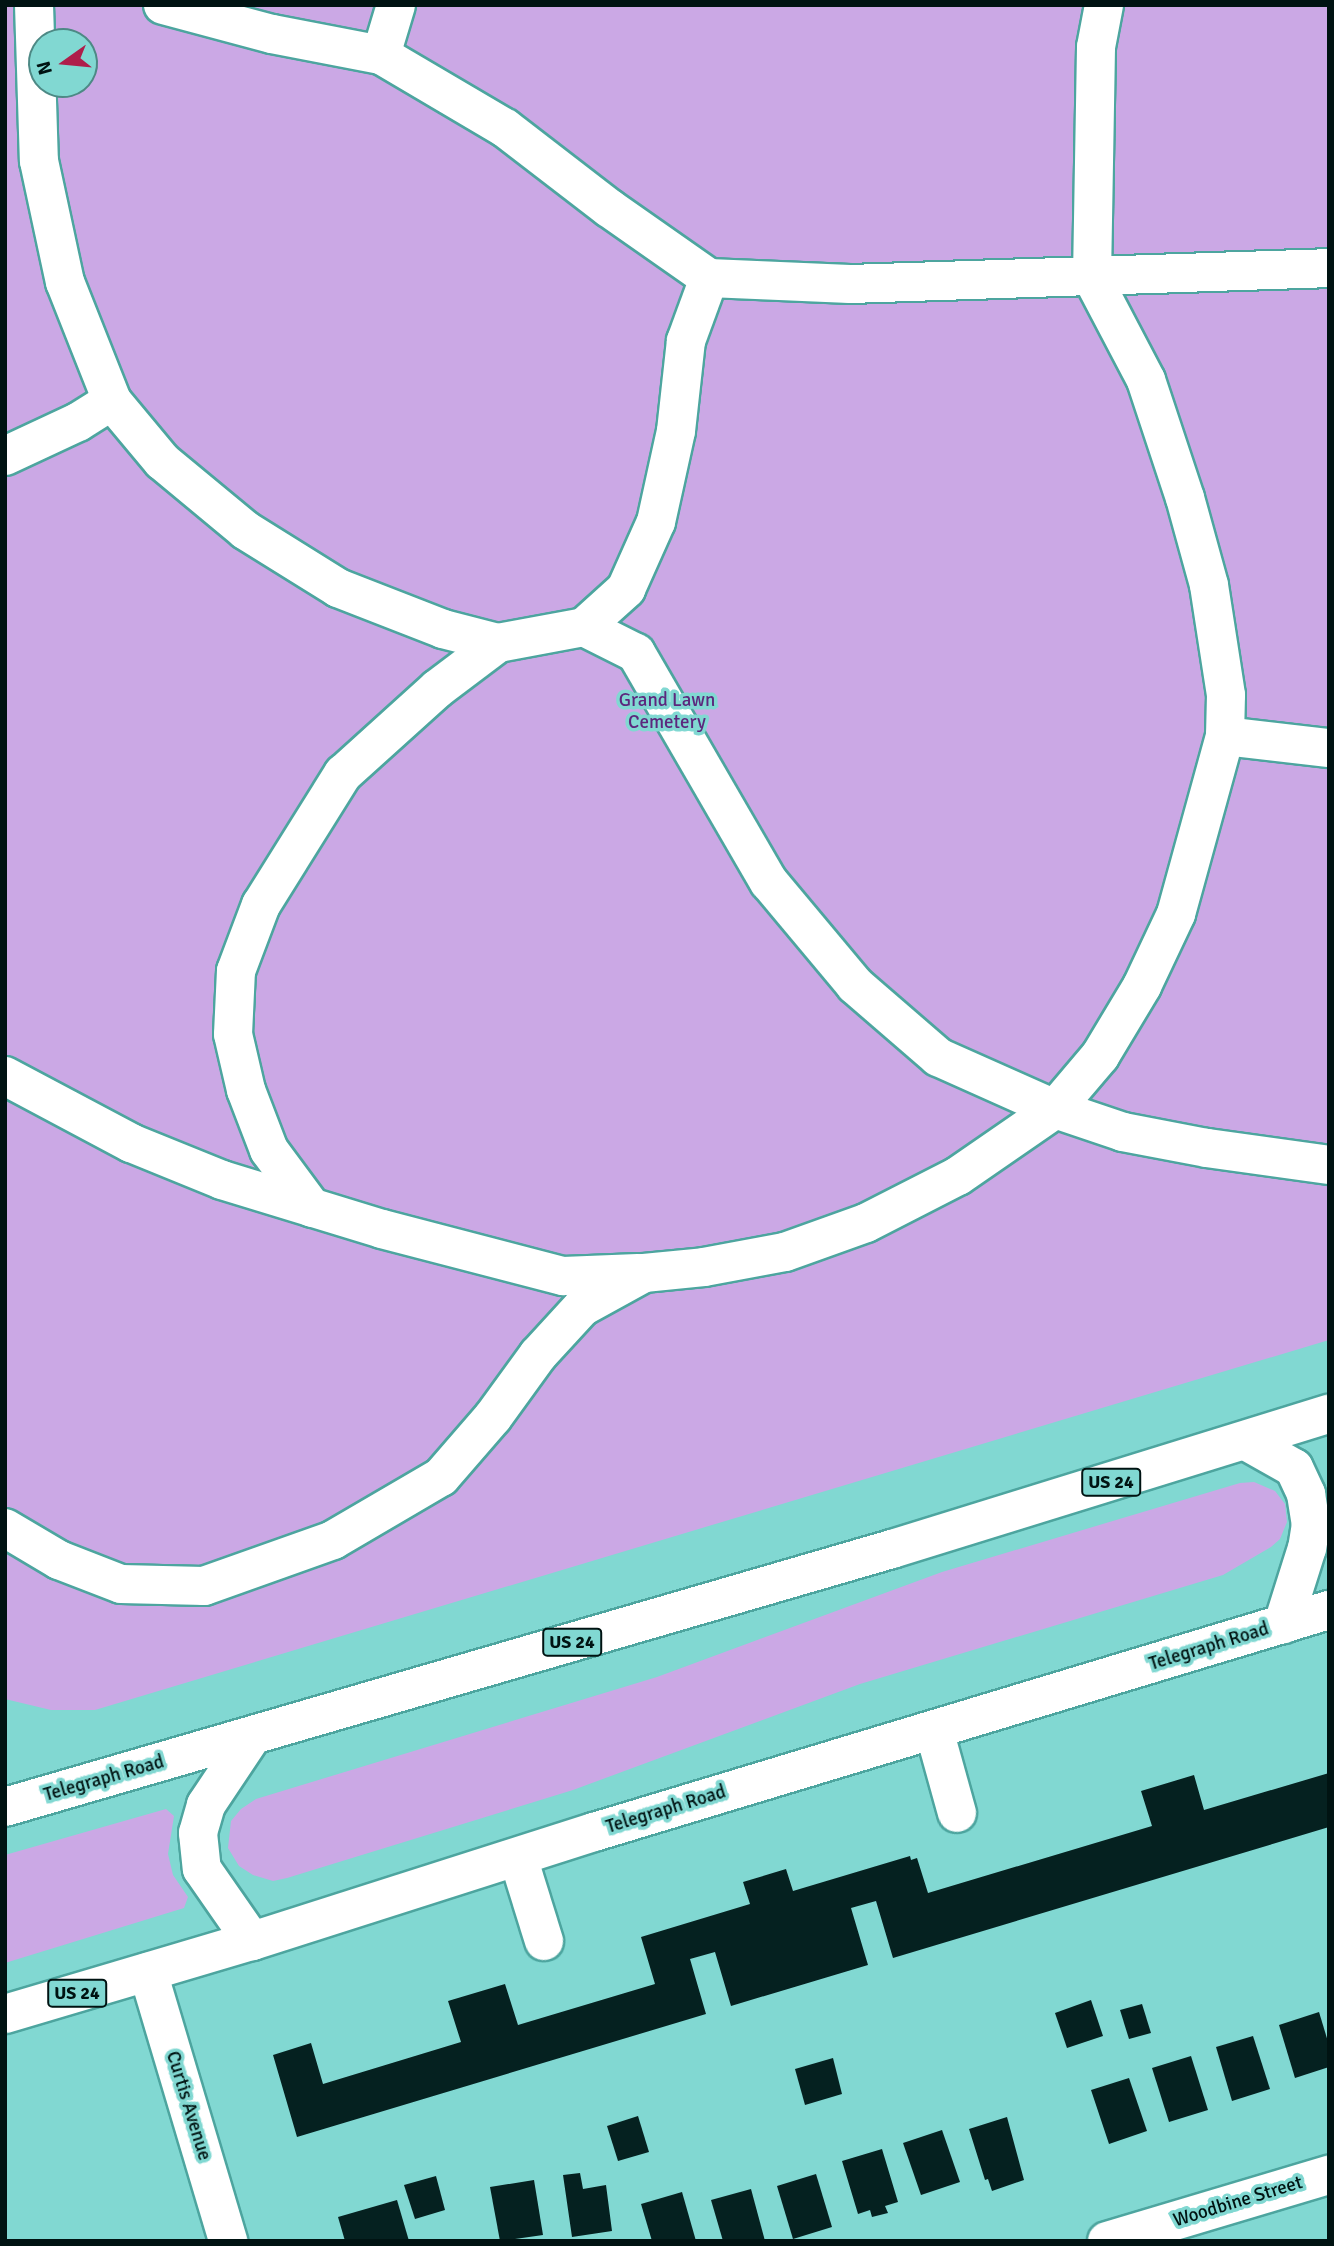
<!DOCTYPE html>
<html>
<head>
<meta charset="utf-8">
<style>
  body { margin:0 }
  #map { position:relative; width:1334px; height:2246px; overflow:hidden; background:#81d8d2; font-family:Signika,sans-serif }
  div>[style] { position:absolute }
  .green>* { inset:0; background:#cba8e5 }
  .building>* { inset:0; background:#052120 }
  .roads { filter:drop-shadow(2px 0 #4da59f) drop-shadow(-2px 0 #4da59f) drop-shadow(0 2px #4da59f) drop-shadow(0 -2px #4da59f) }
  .minor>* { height:38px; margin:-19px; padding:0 19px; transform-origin:19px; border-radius:19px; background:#fff }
  .major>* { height:38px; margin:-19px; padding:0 19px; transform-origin:19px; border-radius:19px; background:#fff }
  span { translate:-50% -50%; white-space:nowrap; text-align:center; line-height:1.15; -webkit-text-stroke:7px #81d8d2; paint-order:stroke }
  .shield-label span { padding:2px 5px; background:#81d8d2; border:2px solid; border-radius:5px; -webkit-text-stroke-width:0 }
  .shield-label { font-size:18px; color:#001312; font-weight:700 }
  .park-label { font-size:19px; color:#5c277d }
  .street-label { font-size:19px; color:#001312 }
  .frame { position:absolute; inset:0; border:7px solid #001312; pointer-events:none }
  .north { position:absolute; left:28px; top:28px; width:70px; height:70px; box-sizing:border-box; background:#81d8d2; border:2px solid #4d8985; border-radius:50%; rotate:255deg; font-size:19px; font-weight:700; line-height:28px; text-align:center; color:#001312 }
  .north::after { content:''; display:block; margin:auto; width:24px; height:32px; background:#af1d4a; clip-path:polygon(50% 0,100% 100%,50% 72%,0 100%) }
</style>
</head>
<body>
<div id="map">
  <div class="green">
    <div style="clip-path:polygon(evenodd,5px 5px,1329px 5px,1329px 1340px,95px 1710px,51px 1710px,5px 1699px,5px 5px,42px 42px,84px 42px,84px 84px,42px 84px,42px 42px)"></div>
    <div style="clip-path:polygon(1254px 1482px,1275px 1491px,1285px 1504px,1287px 1522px,1280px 1539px,1271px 1547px,1223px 1575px,860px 1684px,573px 1790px,287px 1878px,273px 1881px,253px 1875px,239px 1866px,228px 1848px,231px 1821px,241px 1809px,256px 1799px,657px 1677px,942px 1572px,1240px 1483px)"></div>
    <div style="clip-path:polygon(166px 1809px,174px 1816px,168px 1854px,173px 1875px,188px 1897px,184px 1908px,5px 1963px,5px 1855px)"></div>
  </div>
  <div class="building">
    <div style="clip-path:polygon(1329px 1773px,1329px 1827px,893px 1958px,876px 1901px,851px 1908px,868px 1965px,731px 2006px,715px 1952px,690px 1959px,706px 2014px,297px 2137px,273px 2055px,311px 2043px,323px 2084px,461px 2042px,448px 2001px,505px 1984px,518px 2025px,655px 1984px,641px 1937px,750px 1904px,743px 1882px,786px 1869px,793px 1891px,910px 1856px,911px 1860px,917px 1858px,928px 1893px,1152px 1826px,1141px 1791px,1194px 1775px,1204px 1810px)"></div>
    <div style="clip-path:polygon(1091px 2000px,1103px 2036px,1067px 2048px,1055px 2013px)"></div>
    <div style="clip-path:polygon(1142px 2004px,1151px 2033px,1129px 2039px,1120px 2010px)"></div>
    <div style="clip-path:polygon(1319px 2012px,1329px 2045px,1329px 2067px,1295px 2078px,1279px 2025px)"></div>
    <div style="clip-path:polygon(1253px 2036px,1270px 2089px,1232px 2101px,1216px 2047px)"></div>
    <div style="clip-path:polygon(1191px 2056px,1208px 2110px,1169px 2122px,1152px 2068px)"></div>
    <div style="clip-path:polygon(833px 2058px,842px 2094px,805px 2105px,795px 2069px)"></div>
    <div style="clip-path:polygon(1129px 2078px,1147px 2131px,1109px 2144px,1091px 2090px)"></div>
    <div style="clip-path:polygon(638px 2116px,649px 2152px,618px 2161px,607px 2126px)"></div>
    <div style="clip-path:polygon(1007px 2117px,1024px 2180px,992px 2191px,988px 2179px,985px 2180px,969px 2129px)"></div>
    <div style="clip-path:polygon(942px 2130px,960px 2182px,921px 2195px,903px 2143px)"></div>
    <div style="clip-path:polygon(882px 2149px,898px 2202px,885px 2206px,888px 2213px,872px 2217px,870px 2210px,858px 2214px,842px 2161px)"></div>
    <div style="clip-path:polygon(580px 2173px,583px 2189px,606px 2185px,612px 2231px,572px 2237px,563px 2175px)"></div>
    <div style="clip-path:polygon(816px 2174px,832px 2227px,793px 2239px,777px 2186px)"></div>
    <div style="clip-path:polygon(436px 2176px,445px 2210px,415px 2219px,404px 2185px)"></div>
    <div style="clip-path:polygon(534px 2180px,543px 2235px,500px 2241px,490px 2187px)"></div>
    <div style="clip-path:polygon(751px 2189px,765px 2241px,723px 2241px,711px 2200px)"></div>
    <div style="clip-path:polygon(682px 2192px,696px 2241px,652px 2241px,641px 2204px)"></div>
    <div style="clip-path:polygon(397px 2200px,409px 2241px,345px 2241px,338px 2217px)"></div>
  </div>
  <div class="roads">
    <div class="minor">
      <div style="left:34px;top:5px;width:156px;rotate:88.2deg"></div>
      <div style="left:39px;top:161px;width:124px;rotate:77.9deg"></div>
      <div style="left:65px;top:282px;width:128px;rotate:68.4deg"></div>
      <div style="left:112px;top:401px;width:78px;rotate:50.2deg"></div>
      <div style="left:162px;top:461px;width:108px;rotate:39.7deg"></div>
      <div style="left:245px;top:530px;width:110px;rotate:31.9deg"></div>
      <div style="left:338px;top:588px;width:113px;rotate:21.3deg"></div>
      <div style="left:443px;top:629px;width:57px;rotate:14.3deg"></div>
      <div style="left:498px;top:643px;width:87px;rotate:-10.5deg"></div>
      <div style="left:584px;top:627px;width:58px;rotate:26.6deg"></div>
      <div style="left:636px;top:653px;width:265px;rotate:59.9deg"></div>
      <div style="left:769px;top:882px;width:134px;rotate:50.1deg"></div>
      <div style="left:855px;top:985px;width:110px;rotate:40.9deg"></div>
      <div style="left:938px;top:1057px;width:128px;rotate:24deg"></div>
      <div style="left:1055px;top:1109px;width:72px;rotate:18.7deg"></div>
      <div style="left:1123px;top:1132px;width:86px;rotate:10.8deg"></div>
      <div style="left:1207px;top:1148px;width:123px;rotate:7.9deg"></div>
      <div style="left:163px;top:5px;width:113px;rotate:14.9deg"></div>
      <div style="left:272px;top:34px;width:111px;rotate:10.9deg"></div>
      <div style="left:381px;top:55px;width:144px;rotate:30.5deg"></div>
      <div style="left:505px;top:128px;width:131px;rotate:37.6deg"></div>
      <div style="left:609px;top:208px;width:122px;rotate:35deg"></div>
      <div style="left:709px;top:278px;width:141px;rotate:2.4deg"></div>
      <div style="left:850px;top:284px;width:479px;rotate:-1.9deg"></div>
      <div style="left:381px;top:55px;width:52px;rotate:-73.3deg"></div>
      <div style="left:5px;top:456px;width:81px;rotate:-25deg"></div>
      <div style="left:78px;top:422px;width:40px;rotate:-32deg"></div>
      <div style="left:584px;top:627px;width:57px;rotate:-42.1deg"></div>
      <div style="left:626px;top:589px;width:73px;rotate:-65.9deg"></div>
      <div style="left:656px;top:522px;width:93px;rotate:-77.6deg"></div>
      <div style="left:676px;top:431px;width:91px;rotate:-83.7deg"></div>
      <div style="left:686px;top:341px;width:67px;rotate:-69.9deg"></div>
      <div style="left:1225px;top:736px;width:105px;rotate:6.6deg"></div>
      <div style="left:5px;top:1076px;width:143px;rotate:28deg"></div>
      <div style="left:131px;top:1143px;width:98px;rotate:22.1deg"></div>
      <div style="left:222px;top:1180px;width:167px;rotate:17deg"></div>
      <div style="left:382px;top:1229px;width:187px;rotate:14.6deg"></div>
      <div style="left:563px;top:1276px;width:75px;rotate:-2.3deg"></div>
      <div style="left:312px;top:1208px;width:72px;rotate:-126.6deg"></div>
      <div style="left:269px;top:1150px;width:64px;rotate:-111deg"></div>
      <div style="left:246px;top:1090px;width:57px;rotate:-103.1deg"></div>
      <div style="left:233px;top:1034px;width:63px;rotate:-87.3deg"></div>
      <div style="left:236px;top:971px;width:71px;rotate:-69.3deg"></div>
      <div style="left:261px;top:905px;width:155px;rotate:-58deg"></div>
      <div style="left:343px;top:774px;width:127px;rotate:-42.1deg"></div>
      <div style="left:437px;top:689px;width:76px;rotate:-37deg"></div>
      <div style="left:5px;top:1528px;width:63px;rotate:30.7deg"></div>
      <div style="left:59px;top:1560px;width:66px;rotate:21.2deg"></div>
      <div style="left:121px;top:1584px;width:83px;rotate:1.4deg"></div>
      <div style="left:204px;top:1586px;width:137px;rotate:-19.6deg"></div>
      <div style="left:333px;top:1540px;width:125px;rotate:-30.3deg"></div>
      <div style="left:441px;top:1477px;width:79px;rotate:-49.1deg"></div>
      <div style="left:493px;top:1417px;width:77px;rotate:-54deg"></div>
      <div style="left:538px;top:1355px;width:65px;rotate:-47.5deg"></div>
      <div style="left:582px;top:1307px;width:71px;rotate:-28.7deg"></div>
      <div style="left:644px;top:1273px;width:60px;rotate:-5.7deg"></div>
      <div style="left:704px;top:1267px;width:82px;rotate:-10.5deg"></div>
      <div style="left:785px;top:1252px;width:86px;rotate:-19.7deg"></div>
      <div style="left:866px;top:1223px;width:103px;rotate:-27.1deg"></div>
      <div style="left:958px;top:1176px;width:118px;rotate:-34.6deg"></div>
      <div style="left:1055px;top:1109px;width:70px;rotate:-49.7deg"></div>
      <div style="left:1100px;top:1056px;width:82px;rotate:-59deg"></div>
      <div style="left:1142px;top:986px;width:80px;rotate:-64.7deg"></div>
      <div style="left:1176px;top:914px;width:185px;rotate:-74.6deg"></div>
      <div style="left:1225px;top:736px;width:41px;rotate:-88.6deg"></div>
      <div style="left:1226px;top:695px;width:111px;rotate:-98.8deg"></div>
      <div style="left:1209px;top:585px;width:90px;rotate:-105.4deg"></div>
      <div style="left:1185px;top:498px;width:124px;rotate:-108.3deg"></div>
      <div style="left:1146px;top:380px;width:116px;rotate:-117.7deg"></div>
      <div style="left:1092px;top:277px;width:230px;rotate:-89deg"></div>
      <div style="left:1096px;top:47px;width:43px;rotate:-79.2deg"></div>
      <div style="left:934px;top:1730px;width:86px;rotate:74.5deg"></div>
      <div style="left:518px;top:1857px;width:88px;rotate:72.8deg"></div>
      <div style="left:148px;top:1972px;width:281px;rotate:73.4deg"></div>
      <div style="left:1107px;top:2241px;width:232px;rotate:-16.6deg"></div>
    </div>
    <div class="major">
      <div style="left:1246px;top:1441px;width:55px;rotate:29.4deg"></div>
      <div style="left:1294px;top:1468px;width:29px;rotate:65deg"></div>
      <div style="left:1306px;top:1494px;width:30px;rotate:81deg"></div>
      <div style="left:1311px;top:1524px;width:24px;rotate:99deg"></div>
      <div style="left:1307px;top:1548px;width:80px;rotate:107.5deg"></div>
      <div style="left:252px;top:1736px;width:83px;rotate:123.7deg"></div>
      <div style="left:206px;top:1805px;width:29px;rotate:106deg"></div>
      <div style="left:198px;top:1833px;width:36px;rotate:84deg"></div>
      <div style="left:202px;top:1869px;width:88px;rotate:55.2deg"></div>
      <div style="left:5px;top:1807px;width:924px;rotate:-16.22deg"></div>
      <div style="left:892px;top:1549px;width:457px;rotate:-17.2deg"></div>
      <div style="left:5px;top:2014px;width:258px;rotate:-16.5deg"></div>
      <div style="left:252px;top:1941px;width:359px;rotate:-17.7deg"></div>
      <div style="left:594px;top:1832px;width:768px;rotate:-16.81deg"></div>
    </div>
  </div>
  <div class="shield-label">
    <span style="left:1111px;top:1482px">US 24</span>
    <span style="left:572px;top:1642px">US 24</span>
    <span style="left:77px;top:1993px">US 24</span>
  </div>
  <div class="park-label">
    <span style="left:667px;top:712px">Grand Lawn<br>Cemetery</span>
  </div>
  <div class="street-label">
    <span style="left:1209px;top:1647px;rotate:-17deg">Telegraph Road</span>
    <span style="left:104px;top:1779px;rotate:-16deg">Telegraph Road</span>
    <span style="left:666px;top:1810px;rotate:-17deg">Telegraph Road</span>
    <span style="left:188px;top:2106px;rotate:73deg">Curtis Avenue</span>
    <span style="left:1238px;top:2202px;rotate:-17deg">Woodbine Street</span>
  </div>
  <div class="frame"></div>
  <div class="north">N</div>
</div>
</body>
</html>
